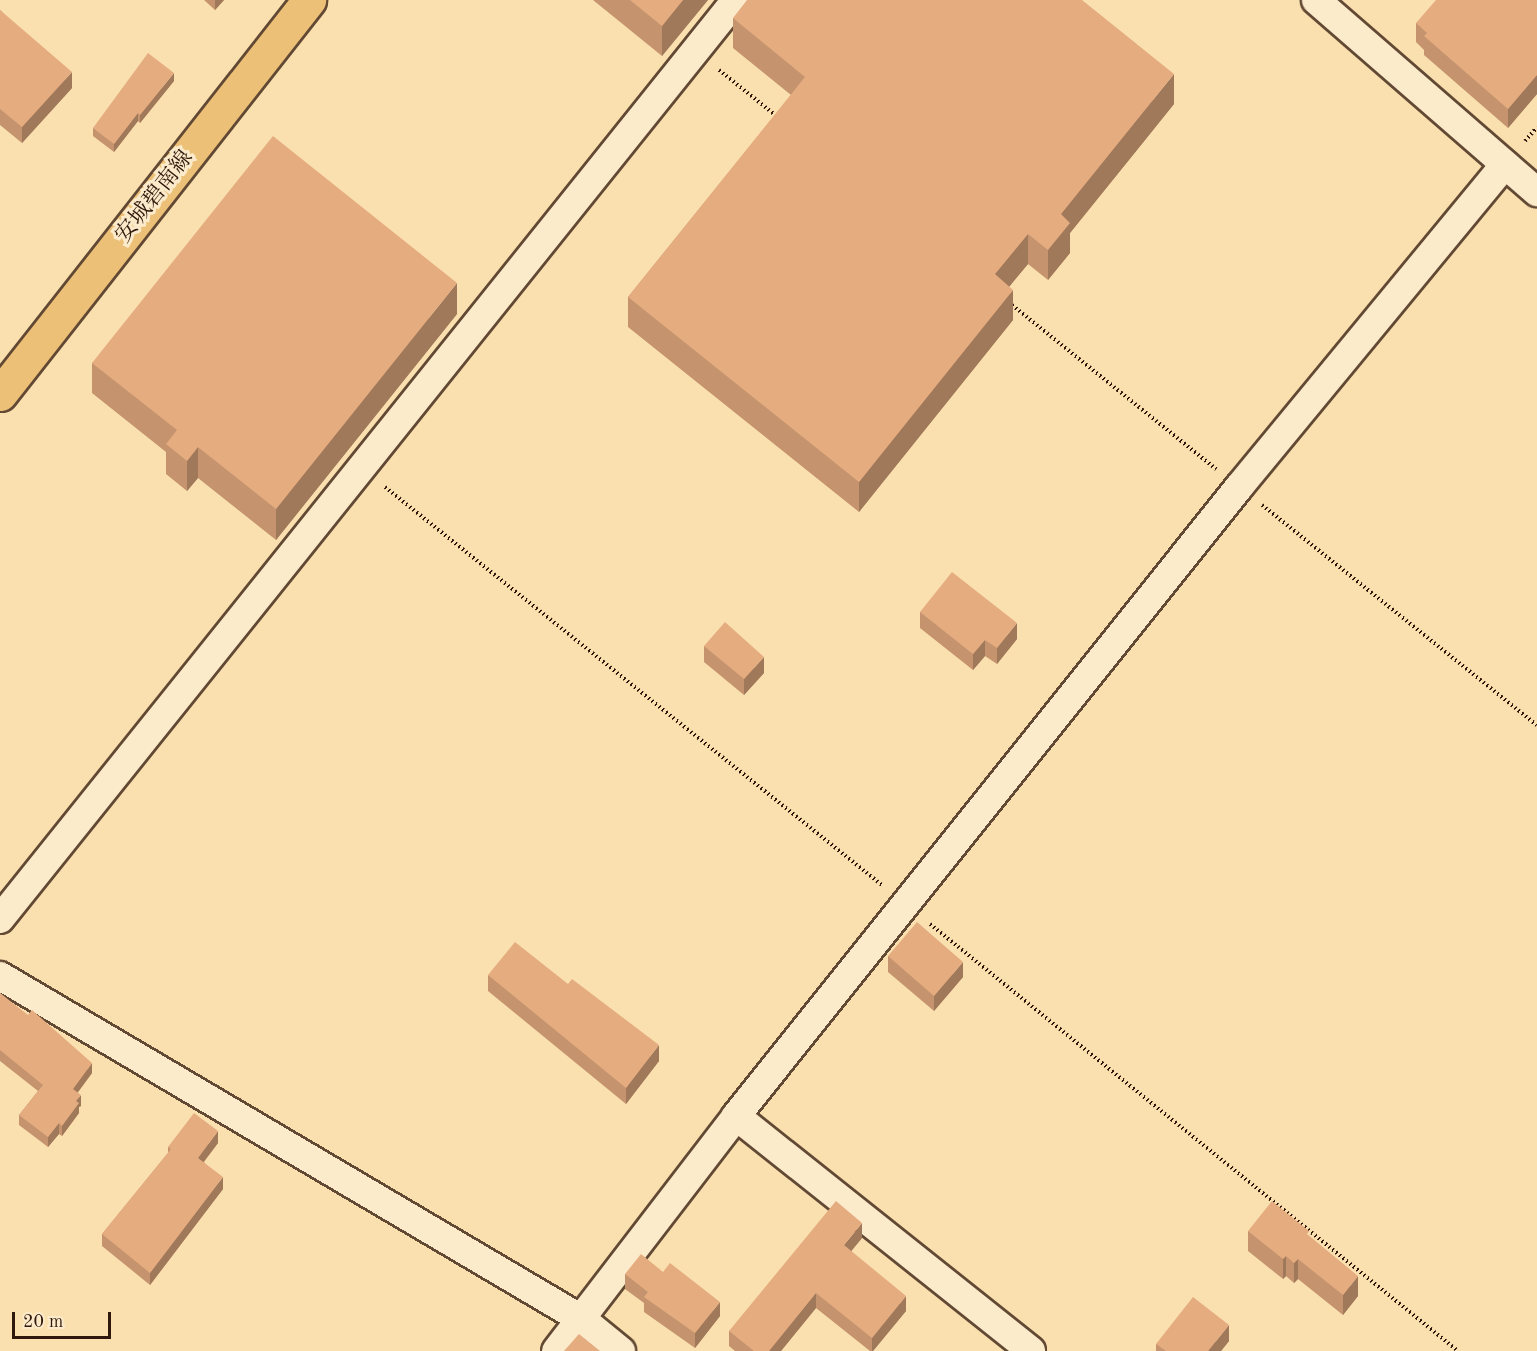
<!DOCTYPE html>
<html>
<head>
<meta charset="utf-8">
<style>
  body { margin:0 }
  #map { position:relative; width:1537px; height:1351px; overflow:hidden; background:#fae0af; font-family:"Old Standard TT","Noto Serif JP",serif }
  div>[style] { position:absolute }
  .path>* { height:4px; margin-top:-2px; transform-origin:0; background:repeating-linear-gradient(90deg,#2f170b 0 1.5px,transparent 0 4.5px) }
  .roads { filter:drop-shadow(2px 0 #624934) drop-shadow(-2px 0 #624934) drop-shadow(0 2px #624934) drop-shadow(0 -2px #624934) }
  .street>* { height:28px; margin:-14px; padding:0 14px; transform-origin:14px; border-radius:14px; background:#fcebcb }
  .primary>* { height:33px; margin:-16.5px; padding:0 16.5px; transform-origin:16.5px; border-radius:16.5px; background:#edc078 }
  .wall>* { inset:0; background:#c5946e }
  .shaded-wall>* { inset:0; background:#a0785a }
  .building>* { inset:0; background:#e5ac80 }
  span { translate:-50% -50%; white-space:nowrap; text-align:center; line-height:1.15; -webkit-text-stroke:6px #fcebcb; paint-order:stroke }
  .street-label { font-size:22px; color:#2f170b }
  .scale { position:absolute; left:12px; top:1312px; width:99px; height:27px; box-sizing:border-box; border:3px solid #2f170b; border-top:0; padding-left:8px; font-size:18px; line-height:21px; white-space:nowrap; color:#2f170b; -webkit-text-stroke:4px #fcebcb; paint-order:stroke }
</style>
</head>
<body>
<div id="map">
  <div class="path">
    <div style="left:719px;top:70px;width:77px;rotate:38.7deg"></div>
    <div style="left:1525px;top:141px;width:18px;rotate:-49deg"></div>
    <div style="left:1012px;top:305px;width:262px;rotate:38.8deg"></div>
    <div style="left:385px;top:487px;width:637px;rotate:38.69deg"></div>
    <div style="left:1262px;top:505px;width:352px;rotate:38.7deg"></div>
    <div style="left:930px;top:924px;width:679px;rotate:38.96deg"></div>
  </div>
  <div class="roads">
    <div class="street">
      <div style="left:1316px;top:0;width:293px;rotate:41deg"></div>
      <div style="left:0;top:919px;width:1177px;rotate:-51.31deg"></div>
      <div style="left:0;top:976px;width:677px;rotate:30.54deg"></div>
      <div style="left:583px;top:1320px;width:49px;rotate:39.2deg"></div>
      <div style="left:736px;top:1116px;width:377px;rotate:38.5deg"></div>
      <div style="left:556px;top:1351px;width:296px;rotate:-52.5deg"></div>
      <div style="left:736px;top:1116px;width:805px;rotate:-51.35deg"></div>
      <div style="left:1239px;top:487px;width:418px;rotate:-50.5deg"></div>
    </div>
    <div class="primary">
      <div style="left:0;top:394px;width:501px;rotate:-51.89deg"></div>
    </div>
  </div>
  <div class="wall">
    <div style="clip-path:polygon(204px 0,224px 0,215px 10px)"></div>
    <div style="clip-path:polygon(593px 0,708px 0,662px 56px)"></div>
    <div style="clip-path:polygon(1537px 0,1537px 94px,1508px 128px,1424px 55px,1424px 50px,1416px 42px,1416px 23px)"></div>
    <div style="clip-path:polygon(0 10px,72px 88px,22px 143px,0 125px)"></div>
    <div style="clip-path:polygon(733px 18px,1174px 104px,1070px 233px,1070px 253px,1048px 280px,1028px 264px,1009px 286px,1013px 320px,859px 512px,628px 327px,628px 297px,791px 95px,733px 48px)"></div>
    <div style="clip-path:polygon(174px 81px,140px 123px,138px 121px,114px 152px,93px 136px,93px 128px)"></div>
    <div style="clip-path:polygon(457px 314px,276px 540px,198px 478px,187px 491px,166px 474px,166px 452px,92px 393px,92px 363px)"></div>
    <div style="clip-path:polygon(920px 612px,1017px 639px,997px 664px,985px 656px,973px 670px,920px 628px)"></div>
    <div style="clip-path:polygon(704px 646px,764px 673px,744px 695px,704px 662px)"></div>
    <div style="clip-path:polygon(888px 956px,963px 977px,934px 1011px,888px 972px)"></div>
    <div style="clip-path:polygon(488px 975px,659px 1061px,626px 1104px,488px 991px)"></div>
    <div style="clip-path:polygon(0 993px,92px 1073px,77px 1093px,81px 1106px,79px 1107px,79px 1113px,62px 1136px,59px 1134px,48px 1147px,19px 1125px,19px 1115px,38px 1091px,0 1061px)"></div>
    <div style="clip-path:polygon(218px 1143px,204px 1162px,223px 1189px,150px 1285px,102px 1246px,102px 1234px,168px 1153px,168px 1147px)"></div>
    <div style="clip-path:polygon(1248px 1231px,1309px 1236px,1358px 1296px,1343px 1315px,1298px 1279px,1294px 1283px,1286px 1276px,1283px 1279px,1248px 1251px)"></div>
    <div style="clip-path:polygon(862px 1238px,851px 1251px,906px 1311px,873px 1351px,870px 1351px,816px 1308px,781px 1351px,735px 1351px,729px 1346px,729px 1331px)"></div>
    <div style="clip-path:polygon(663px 1272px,720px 1316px,695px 1348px,644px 1312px,644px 1303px,625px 1289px,625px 1274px)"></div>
    <div style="clip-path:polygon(1229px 1341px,1221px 1351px,1156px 1351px,1156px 1344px)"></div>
  </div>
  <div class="shaded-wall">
    <div style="clip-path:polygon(215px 0,224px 0,215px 10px)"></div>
    <div style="clip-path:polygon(683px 0,708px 0,662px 56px,662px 26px)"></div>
    <div style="clip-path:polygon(72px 72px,72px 88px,22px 143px,22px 127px)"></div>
    <div style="clip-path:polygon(174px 73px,174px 81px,140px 123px,140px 115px)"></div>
    <div style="clip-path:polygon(1174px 74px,1174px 104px,1070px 233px,1070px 253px,1048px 280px,1048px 250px,1061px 214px)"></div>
    <div style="clip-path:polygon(1537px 75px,1537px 94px,1508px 128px,1508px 109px)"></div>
    <div style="clip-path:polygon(138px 113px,138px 121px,114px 152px,114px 144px)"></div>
    <div style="clip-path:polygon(1028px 234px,1028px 264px,995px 304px,995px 274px)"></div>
    <div style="clip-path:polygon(457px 283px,457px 314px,276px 540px,276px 509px)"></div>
    <div style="clip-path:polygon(1013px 290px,1013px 320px,859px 512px,859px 482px)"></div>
    <div style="clip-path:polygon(198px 447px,198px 478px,187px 491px,187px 461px)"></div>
    <div style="clip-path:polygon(1017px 623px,1017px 639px,997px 664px,997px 648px)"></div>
    <div style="clip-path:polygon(985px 640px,985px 656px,973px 670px,973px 654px)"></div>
    <div style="clip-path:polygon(764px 657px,764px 673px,744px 695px,744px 679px)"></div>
    <div style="clip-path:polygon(963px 962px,963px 977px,934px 1011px,934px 996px)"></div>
    <div style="clip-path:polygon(659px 1045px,659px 1061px,626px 1104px,626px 1088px)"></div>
    <div style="clip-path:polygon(92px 1063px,92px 1073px,73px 1099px,73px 1089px)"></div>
    <div style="clip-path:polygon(81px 1095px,81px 1106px,79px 1107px,79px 1113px,62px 1136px,62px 1126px,76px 1101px)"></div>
    <div style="clip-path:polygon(59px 1123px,59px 1134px,48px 1147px,48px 1137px)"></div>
    <div style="clip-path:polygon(218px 1131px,218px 1143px,198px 1169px,198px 1158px)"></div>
    <div style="clip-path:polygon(223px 1177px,223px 1189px,150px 1285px,150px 1273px)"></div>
    <div style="clip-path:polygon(862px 1223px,862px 1238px,844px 1260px,844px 1245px)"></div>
    <div style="clip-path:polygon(1286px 1256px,1286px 1276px,1283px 1279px,1283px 1259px)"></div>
    <div style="clip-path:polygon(1298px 1259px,1298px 1279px,1294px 1283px,1294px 1263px)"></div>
    <div style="clip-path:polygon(1358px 1276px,1358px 1296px,1343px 1315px,1343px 1295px)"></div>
    <div style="clip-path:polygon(816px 1293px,816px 1308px,781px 1351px,769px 1351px)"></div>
    <div style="clip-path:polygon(906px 1296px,906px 1311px,873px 1351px,872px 1351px,872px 1338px)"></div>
    <div style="clip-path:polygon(720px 1302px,720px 1316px,695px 1348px,695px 1333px)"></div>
    <div style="clip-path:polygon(1229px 1325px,1229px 1341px,1221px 1351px,1208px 1351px)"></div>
  </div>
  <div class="building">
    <div style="clip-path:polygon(630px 0,683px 0,662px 26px)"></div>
    <div style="clip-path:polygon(747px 0,1082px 0,1174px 74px,1061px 214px,1070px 223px,1048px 250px,1028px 234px,995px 274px,1013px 290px,859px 482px,628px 297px,805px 77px,733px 18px)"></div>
    <div style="clip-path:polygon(1436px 0,1537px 0,1537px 75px,1508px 109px,1424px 36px,1427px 33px,1416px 23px)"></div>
    <div style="clip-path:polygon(0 10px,72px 72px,22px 127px,0 109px)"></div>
    <div style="clip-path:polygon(148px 53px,174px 73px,140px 115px,138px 113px,114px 144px,93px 128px)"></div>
    <div style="clip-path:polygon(273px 136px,457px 283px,276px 509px,198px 447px,187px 461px,166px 444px,177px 430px,92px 363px)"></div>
    <div style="clip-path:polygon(952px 572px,1017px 623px,997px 648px,985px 640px,973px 654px,920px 612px)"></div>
    <div style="clip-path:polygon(725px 622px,764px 657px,744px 679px,704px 646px)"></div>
    <div style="clip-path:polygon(917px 922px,963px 962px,934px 996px,888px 956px)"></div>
    <div style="clip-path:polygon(515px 942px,568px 984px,572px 979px,659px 1045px,626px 1088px,488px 975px)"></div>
    <div style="clip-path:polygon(0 993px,28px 1015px,32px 1010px,92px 1063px,73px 1089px,81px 1095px,76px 1101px,79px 1103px,62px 1126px,59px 1123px,48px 1137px,19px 1115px,43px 1085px,0 1050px)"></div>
    <div style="clip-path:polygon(194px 1113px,218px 1131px,198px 1158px,223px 1177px,150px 1273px,102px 1234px,171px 1149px,168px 1147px)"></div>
    <div style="clip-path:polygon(836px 1201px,862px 1223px,844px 1245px,906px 1296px,872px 1338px,816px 1293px,769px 1351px,754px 1351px,729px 1331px)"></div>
    <div style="clip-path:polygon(1272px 1201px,1309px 1231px,1307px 1234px,1358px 1276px,1343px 1295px,1298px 1259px,1294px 1263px,1286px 1256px,1283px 1259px,1248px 1231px)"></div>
    <div style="clip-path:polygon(641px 1254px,663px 1272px,670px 1263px,720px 1302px,695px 1333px,644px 1297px,648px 1292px,625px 1274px)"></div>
    <div style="clip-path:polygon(1193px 1297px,1229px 1325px,1208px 1351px,1166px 1351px,1156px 1344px)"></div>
    <div style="clip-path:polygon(579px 1334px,600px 1351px,564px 1351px)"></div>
  </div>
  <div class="street-label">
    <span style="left:155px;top:197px;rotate:-52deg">安城碧南線</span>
  </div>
  <div class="scale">20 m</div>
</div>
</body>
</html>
